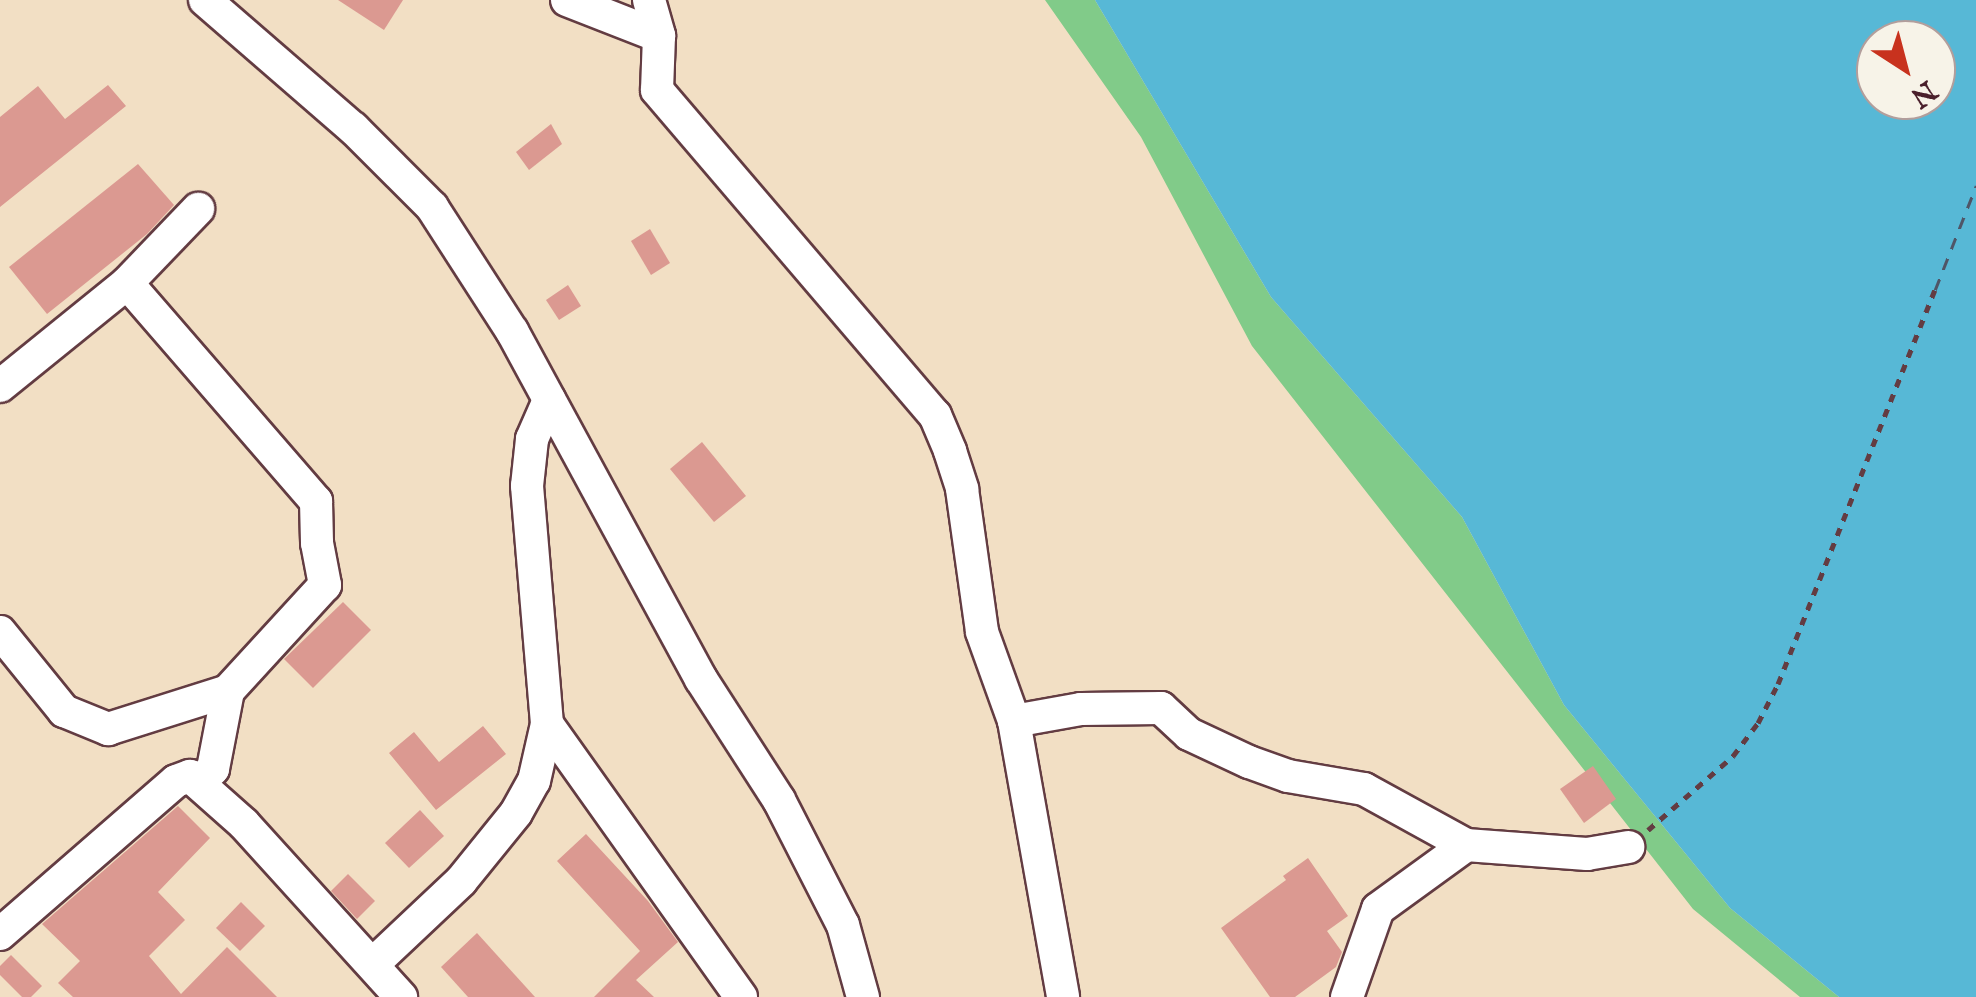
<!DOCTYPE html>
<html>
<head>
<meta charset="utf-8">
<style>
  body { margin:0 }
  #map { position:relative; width:1976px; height:997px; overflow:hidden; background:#f2dfc4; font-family:"IM FELL English",serif }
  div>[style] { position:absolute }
  .green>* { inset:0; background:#81cb89 }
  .water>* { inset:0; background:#57b8d6 }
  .ferry>* { height:2.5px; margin-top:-1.25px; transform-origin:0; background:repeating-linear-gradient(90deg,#4f5567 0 12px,transparent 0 22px) }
  .building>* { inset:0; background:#db9991 }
  .path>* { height:5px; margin-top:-2.5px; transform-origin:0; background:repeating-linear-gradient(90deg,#633c42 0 8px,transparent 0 16px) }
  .roads { filter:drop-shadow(2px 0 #633c42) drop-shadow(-2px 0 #633c42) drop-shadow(0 2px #633c42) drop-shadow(0 -2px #633c42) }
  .minor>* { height:32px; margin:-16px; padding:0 16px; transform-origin:16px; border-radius:16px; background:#fff }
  span { translate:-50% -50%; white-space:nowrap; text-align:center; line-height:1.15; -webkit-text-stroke:8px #f7f3e8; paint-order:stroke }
  .north { position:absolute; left:1856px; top:20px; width:100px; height:100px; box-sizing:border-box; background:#f7f3e8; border:2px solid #b29e9c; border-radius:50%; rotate:144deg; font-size:28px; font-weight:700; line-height:40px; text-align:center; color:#4a1f2b }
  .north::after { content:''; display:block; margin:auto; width:35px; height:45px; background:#c8321e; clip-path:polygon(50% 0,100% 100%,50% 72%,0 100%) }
</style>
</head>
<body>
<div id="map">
  <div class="green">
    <div style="clip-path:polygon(1045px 0,1095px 0,1271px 297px,1462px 517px,1564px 705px,1730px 908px,1839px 997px,1800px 997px,1693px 909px,1252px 346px,1141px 137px)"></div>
  </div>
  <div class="water">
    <div style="clip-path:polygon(evenodd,1095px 0,1976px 0,1976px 997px,1839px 997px,1730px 908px,1564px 705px,1462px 517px,1271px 297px,1095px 0,1876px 40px,1936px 40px,1936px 100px,1876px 100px,1876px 40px)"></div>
  </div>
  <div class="ferry">
    <div style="left:1935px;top:290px;width:112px;rotate:-68.5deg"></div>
  </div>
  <div class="building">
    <div style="clip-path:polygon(338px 0,403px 0,384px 30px)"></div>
    <div style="clip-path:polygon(108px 85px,126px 106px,0 207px,0 117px,38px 86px,65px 119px)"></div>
    <div style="clip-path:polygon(551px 124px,562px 144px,529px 170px,516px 152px)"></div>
    <div style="clip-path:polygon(138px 164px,174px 205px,147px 234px,47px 314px,9px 267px)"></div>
    <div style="clip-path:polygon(650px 229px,670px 263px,651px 275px,631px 241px)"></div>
    <div style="clip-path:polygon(568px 285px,581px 306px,559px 320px,546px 300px)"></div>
    <div style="clip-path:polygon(702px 442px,746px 496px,714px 522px,670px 469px)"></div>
    <div style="clip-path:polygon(343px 602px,371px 630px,313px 688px,284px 659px)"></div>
    <div style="clip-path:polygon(483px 726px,506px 754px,436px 810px,389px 753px,414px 732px,439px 762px)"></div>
    <div style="clip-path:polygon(1593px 766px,1616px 799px,1584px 823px,1560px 789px)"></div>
    <div style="clip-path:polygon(178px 806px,210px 838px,158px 892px,185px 920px,149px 956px,181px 994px,227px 947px,277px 997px,73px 997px,58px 983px,80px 961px,42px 924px)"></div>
    <div style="clip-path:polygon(420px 810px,444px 836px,409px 868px,385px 843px)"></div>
    <div style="clip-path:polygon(586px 834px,648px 901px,678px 942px,636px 980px,654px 997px,594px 997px,640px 951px,557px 861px)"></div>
    <div style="clip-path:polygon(1308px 858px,1348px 916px,1327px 931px,1342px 952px,1336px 967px,1295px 997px,1270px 997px,1221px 928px,1286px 880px,1283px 876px)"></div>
    <div style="clip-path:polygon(348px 874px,375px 901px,357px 919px,331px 891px)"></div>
    <div style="clip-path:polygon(241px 902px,265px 926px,240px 951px,216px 928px)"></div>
    <div style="clip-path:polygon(477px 933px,535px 997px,468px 997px,441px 967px)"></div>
    <div style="clip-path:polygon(11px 955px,42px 986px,31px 997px,22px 997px,0 975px,0 966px)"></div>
  </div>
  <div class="path">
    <div style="left:1648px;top:830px;width:113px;rotate:-41deg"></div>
    <div style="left:1733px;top:756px;width:41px;rotate:-52.9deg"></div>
    <div style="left:1758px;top:723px;width:44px;rotate:-62.9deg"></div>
    <div style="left:1778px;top:684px;width:424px;rotate:-68.3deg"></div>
  </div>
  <div class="roads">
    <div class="minor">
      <div style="left:205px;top:0;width:196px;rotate:40.9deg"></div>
      <div style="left:353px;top:128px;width:112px;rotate:45deg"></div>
      <div style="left:432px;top:207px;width:148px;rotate:57.2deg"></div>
      <div style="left:512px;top:331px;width:396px;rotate:61.5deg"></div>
      <div style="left:701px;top:679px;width:144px;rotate:57.2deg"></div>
      <div style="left:779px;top:800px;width:140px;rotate:62.9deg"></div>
      <div style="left:843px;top:925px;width:75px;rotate:74.5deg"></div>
      <div style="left:567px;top:0;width:99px;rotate:21.4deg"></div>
      <div style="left:649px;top:0;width:37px;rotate:74deg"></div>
      <div style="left:659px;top:36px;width:54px;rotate:92.1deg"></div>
      <div style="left:657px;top:90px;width:428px;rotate:49.5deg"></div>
      <div style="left:935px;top:415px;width:39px;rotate:67deg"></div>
      <div style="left:950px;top:451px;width:40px;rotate:72deg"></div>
      <div style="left:962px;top:489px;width:144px;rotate:82deg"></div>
      <div style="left:982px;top:632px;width:95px;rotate:70.2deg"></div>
      <div style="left:1014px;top:721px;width:280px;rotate:79.9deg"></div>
      <div style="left:127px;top:283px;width:289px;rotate:49.1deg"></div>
      <div style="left:316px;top:501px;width:42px;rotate:88.6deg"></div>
      <div style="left:317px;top:543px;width:43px;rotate:79.2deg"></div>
      <div style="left:325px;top:585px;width:144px;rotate:132.5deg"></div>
      <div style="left:228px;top:691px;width:79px;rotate:100.9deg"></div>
      <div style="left:213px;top:769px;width:18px;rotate:137deg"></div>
      <div style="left:0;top:386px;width:164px;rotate:-39deg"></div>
      <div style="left:127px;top:283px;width:103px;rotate:-46.2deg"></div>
      <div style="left:0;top:632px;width:102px;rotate:51deg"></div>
      <div style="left:64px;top:711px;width:48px;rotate:22.2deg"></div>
      <div style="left:108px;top:729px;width:126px;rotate:-17.6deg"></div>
      <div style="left:1014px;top:721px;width:68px;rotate:-10.2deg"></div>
      <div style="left:1081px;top:709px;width:80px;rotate:-0.7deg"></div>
      <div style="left:1161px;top:708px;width:38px;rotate:43deg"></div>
      <div style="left:1189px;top:734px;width:66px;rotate:25deg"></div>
      <div style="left:1249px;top:762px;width:41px;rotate:19.7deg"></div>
      <div style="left:1288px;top:776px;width:77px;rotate:9.7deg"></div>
      <div style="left:1364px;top:789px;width:116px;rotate:28.8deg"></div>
      <div style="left:1466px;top:845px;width:121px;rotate:4.3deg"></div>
      <div style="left:1587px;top:854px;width:42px;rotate:-9.7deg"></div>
      <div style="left:547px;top:724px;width:335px;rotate:54.6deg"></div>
      <div style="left:0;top:934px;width:233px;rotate:-41deg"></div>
      <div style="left:176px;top:781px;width:15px;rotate:-20deg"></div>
      <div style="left:190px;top:776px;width:72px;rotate:41.6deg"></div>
      <div style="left:244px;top:824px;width:234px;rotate:47.8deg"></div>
      <div style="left:373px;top:964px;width:121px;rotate:-43.3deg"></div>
      <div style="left:461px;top:881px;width:87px;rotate:-51deg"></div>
      <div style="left:516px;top:813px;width:37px;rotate:-61deg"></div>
      <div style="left:534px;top:781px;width:58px;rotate:-77.2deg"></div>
      <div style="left:547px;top:724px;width:239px;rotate:-94.8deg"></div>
      <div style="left:527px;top:486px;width:47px;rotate:-83.9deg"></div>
      <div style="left:532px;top:439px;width:43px;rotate:-66.4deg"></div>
      <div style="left:1347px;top:997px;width:93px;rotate:-70.6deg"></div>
      <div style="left:1378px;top:909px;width:109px;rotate:-36deg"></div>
    </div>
  </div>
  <div class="north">N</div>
</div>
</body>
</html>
